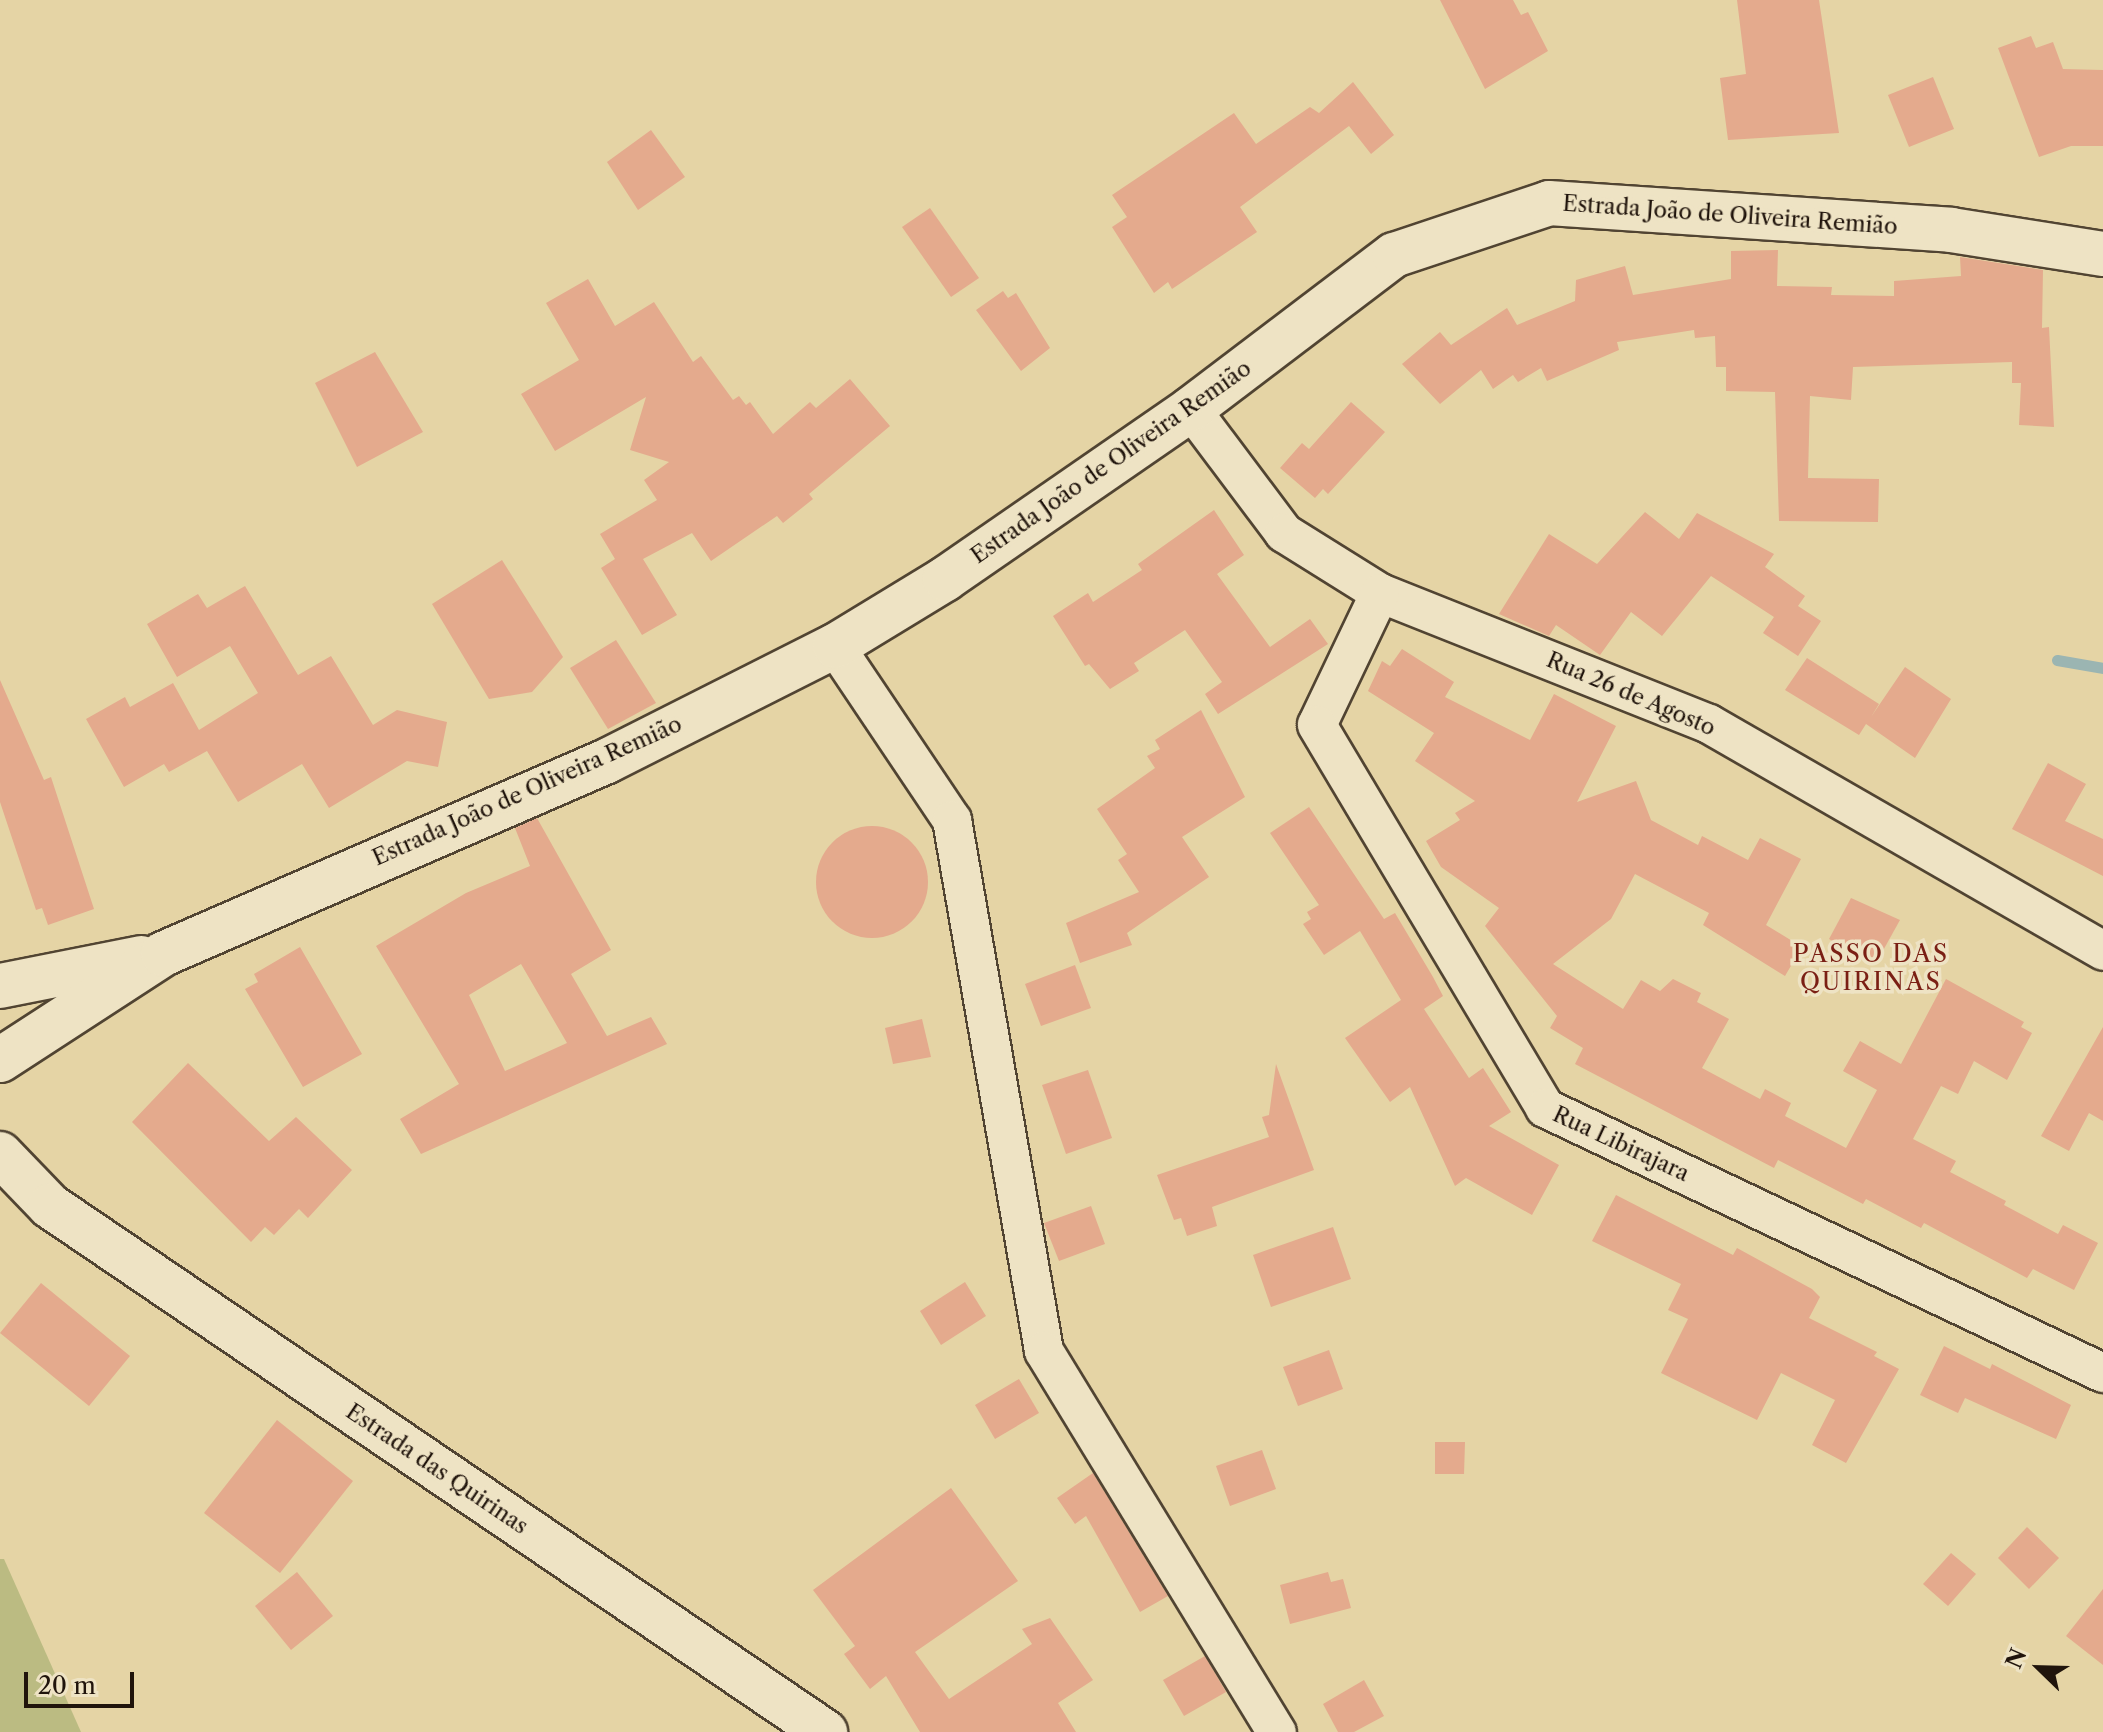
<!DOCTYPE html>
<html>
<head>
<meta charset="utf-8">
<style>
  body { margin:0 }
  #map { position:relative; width:2103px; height:1732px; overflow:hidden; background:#e5d4a5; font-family:"Libre Caslon Text",serif }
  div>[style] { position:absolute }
  .green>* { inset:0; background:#bbbb82 }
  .stream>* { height:11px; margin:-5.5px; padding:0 5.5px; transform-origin:5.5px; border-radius:5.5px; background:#9bb5b2 }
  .building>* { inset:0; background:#e4aa8d }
  .round { border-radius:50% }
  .roads { filter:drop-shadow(2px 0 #514432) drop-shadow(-2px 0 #514432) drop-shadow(0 2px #514432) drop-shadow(0 -2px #514432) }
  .street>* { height:38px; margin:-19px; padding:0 19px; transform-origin:19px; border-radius:19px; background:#eee3c4 }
  .secondary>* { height:44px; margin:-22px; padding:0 22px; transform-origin:22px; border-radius:22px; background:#eee3c4 }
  span { translate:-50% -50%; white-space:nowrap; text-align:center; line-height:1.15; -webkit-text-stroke:7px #eee3c4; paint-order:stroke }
  .street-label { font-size:22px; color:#20140c }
  .neighbourhood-label { font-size:24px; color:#7a1f14; letter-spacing:2px }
  .north { position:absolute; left:1999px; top:1628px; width:80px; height:80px; -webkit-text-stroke:6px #eee3c4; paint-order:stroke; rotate:293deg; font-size:22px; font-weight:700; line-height:32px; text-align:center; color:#20140c }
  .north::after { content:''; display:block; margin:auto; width:28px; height:36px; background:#20140c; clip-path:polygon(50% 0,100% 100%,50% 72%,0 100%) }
  .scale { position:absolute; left:24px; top:1672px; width:110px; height:36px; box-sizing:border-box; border:4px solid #20140c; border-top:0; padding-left:10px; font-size:24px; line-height:28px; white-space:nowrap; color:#20140c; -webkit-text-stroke:6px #eee3c4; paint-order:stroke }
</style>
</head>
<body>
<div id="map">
  <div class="green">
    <div style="clip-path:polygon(0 1559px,4px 1559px,81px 1732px,0 1732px)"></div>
  </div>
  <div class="stream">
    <div style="left:2057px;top:660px;width:47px;rotate:9.9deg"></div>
  </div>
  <div class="building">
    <div style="clip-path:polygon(1440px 0,1513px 0,1521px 15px,1528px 12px,1548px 51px,1485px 89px)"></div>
    <div style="clip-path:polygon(1737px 0,1819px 0,1839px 133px,1728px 140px,1720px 78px,1746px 74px)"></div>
    <div style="clip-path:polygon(2031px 36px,2036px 48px,2053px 42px,2063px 69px,2103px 70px,2103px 146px,2071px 146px,2039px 157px,1998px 48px)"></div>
    <div style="clip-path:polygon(1933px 77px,1954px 129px,1909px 147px,1888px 95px)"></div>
    <div style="clip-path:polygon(1353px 82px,1394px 135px,1371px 154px,1349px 126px,1240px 207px,1257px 232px,1172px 289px,1168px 282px,1154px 293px,1112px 227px,1127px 217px,1112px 195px,1234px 113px,1256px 144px,1310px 107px,1319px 113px)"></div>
    <div style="clip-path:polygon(651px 130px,685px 177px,638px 210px,607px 162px)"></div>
    <div style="clip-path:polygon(930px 208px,979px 278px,951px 297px,902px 227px)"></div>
    <div style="clip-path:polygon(1778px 250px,1777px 286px,1832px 287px,1831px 295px,1894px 296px,1894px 281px,1961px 276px,1960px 257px,2043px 270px,2042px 328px,2049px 327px,2054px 427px,2019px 425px,2021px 383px,2012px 383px,2012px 362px,1853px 367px,1851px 400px,1810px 396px,1808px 478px,1879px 479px,1878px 522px,1779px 521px,1775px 392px,1726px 391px,1726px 367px,1716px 367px,1715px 336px,1695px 338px,1694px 330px,1617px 342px,1619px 350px,1547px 381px,1541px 368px,1518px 382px,1513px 375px,1493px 389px,1481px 370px,1440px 404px,1402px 364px,1440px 332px,1451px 345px,1507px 308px,1517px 325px,1575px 301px,1576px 280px,1625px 266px,1633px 295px,1731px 279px,1731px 251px)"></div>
    <div style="clip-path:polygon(588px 279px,615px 326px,654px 302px,693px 362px,701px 356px,733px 400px,739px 396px,746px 405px,750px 402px,773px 434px,810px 402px,816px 408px,850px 379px,890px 426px,809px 494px,813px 499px,783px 523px,777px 516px,711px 561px,692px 533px,643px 559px,677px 615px,642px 635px,601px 568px,615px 559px,600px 534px,657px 500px,644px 480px,669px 462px,630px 450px,646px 397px,555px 451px,521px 394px,579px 360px,546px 303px)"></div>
    <div style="clip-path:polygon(1003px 291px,1008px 298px,1016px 293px,1050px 348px,1021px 371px,976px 310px)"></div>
    <div style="clip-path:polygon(375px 352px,423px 432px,357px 467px,315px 383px)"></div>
    <div style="clip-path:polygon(1351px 402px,1385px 432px,1328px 494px,1323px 489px,1315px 498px,1280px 468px,1302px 443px,1309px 449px)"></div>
    <div style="clip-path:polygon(1214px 510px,1244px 555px,1217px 574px,1270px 647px,1310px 619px,1328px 644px,1218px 714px,1205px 694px,1222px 682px,1185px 630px,1134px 663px,1139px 671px,1110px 689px,1089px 664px,1085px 666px,1053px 616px,1088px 593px,1093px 602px,1142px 570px,1138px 564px)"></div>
    <div style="clip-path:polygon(1645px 512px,1679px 539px,1697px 513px,1774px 554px,1765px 567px,1805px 596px,1798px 606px,1821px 621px,1798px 656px,1763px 633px,1774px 617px,1711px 576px,1662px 636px,1631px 612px,1600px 655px,1556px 625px,1549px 636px,1499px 614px,1549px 534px,1597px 564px)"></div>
    <div style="clip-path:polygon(502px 560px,563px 657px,532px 692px,489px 699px,432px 604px)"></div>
    <div style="clip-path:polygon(245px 586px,298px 675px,331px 656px,373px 725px,397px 710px,447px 722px,438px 767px,407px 761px,329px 808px,302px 764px,238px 802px,207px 751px,169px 772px,164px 764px,124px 787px,86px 719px,125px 697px,130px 707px,173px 683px,199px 730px,258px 693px,230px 646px,177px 677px,147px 624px,198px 594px,207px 608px)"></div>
    <div style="clip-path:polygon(616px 640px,656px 703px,608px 729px,570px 668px)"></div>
    <div style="clip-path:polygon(1402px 649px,1454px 682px,1445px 697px,1530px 740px,1554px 694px,1616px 726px,1577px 802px,1636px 781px,1651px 820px,1698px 845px,1702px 836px,1748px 860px,1760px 838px,1801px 859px,1766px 925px,1802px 947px,1785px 976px,1703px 925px,1709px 913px,1635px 874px,1611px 919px,1553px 964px,1623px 1009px,1641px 980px,1660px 991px,1673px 979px,1701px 993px,1697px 1002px,1729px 1019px,1702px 1068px,1760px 1099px,1765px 1089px,1791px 1103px,1785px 1116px,1846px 1148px,1877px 1090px,1843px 1071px,1860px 1041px,1901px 1064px,1946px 979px,2024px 1022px,2021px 1027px,2032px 1033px,2007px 1080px,1974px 1061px,1958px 1094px,1941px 1086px,1913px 1139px,1956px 1161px,1950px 1172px,2006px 1201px,2004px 1205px,2058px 1234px,2063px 1225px,2098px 1243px,2074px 1290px,2033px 1269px,2027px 1278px,1924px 1223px,1921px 1228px,1866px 1199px,1863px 1204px,1778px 1160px,1774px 1168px,1575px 1064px,1583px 1048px,1550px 1028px,1557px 1016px,1485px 926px,1499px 908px,1441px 867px,1426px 841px,1460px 820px,1455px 813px,1475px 801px,1415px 761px,1434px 733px,1368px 691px,1382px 661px,1390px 666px)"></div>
    <div style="clip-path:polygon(1807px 658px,1879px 704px,1871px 717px,1905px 667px,1951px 699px,1915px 758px,1866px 724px,1859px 735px,1785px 690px)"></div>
    <div style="clip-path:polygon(0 680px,44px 780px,51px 777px,94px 909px,48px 925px,42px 908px,36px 910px,0 802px)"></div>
    <div style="clip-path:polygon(1201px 710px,1245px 797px,1182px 837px,1209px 877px,1127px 933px,1132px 945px,1080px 963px,1066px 923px,1139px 892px,1118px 860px,1127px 854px,1097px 809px,1155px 768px,1147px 756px,1160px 749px,1155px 740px)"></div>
    <div style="clip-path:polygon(2048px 763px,2086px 784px,2065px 821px,2103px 839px,2103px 876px,2012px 829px)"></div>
    <div style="clip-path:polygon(1309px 807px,1384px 919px,1395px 913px,1433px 977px,1443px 996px,1424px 1009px,1469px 1078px,1483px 1068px,1511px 1112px,1489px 1126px,1559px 1165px,1532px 1215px,1466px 1178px,1455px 1186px,1410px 1087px,1390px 1102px,1345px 1038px,1401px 1000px,1360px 931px,1324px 955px,1303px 924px,1311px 919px,1307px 912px,1319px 905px,1270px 833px)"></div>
    <div style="clip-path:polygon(evenodd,537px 818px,611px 950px,571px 974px,607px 1036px,651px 1017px,667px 1044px,421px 1154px,400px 1119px,459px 1084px,376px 946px,466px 893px,530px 866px,515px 828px,537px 818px,521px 964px,567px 1043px,505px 1071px,469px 995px,521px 964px)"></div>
    <div class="round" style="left:816px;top:826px;width:112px;height:112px"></div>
    <div style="clip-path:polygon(1851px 898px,1900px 920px,1875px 965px,1829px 939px)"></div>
    <div style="clip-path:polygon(300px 947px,362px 1054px,303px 1087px,245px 989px,258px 982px,254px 974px)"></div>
    <div style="clip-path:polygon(1075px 965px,1091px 1008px,1041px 1026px,1025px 984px)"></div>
    <div style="clip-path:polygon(922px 1019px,931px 1057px,893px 1064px,885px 1028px)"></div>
    <div style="clip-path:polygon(2103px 1027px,2103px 1121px,2089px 1113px,2069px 1151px,2041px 1136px)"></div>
    <div style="clip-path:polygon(188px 1063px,269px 1141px,296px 1117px,352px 1170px,308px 1218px,299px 1209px,274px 1235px,265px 1227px,251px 1242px,132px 1122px)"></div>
    <div style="clip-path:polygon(1276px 1064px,1314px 1170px,1212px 1207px,1217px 1226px,1187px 1236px,1181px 1218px,1174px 1220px,1157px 1175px,1269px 1137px,1262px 1117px,1269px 1115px)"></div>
    <div style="clip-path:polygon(1088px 1070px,1112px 1138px,1066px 1154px,1042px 1085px)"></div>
    <div style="clip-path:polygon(1616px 1195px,1733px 1255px,1737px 1248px,1812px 1289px,1820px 1297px,1809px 1318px,1877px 1352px,1874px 1356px,1899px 1369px,1846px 1463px,1812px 1445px,1835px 1400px,1781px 1373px,1757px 1420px,1661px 1373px,1688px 1319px,1668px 1310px,1681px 1284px,1592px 1241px)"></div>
    <div style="clip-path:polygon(1091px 1206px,1105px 1244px,1059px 1261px,1044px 1223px)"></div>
    <div style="clip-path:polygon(1333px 1227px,1351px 1279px,1271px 1307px,1253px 1255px)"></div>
    <div style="clip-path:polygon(965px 1282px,986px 1316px,941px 1345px,920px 1311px)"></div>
    <div style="clip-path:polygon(41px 1283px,130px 1356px,89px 1406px,0 1333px)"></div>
    <div style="clip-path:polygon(1944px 1346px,1990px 1369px,1992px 1364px,2071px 1405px,2056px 1439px,1965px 1398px,1958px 1413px,1920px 1395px)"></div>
    <div style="clip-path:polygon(1329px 1350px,1343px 1389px,1298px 1406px,1283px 1367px)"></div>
    <div style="clip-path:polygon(1019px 1379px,1039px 1413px,995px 1439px,975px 1405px)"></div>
    <div style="clip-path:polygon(277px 1420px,353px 1481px,280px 1573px,204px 1513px)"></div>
    <div style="clip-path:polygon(1435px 1442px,1465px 1442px,1464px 1474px,1435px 1474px)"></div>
    <div style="clip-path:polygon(1262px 1450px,1276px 1489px,1230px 1506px,1216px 1466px)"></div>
    <div style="clip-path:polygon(1093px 1473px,1168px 1596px,1140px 1612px,1086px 1516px,1075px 1524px,1057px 1498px)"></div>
    <div style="clip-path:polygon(951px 1488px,1018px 1581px,915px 1652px,949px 1699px,1032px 1644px,1022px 1629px,1050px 1618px,1093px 1680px,1058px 1703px,1076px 1732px,920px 1732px,886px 1676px,870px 1689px,844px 1654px,855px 1646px,813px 1590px)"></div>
    <div style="clip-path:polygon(2027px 1527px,2059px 1558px,2029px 1589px,1998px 1558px)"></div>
    <div style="clip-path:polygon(1951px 1553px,1976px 1574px,1948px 1606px,1923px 1584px)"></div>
    <div style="clip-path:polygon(297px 1572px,333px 1616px,291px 1650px,255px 1606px)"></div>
    <div style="clip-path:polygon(1328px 1572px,1331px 1582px,1343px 1579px,1351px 1608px,1290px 1624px,1280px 1585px)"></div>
    <div style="clip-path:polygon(2103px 1589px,2103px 1665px,2066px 1636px)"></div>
    <div style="clip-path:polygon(1205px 1656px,1226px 1692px,1184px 1716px,1163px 1680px)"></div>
    <div style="clip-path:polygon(1364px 1680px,1384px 1716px,1354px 1732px,1338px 1732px,1323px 1704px)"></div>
  </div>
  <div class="roads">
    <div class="street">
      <div style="left:1191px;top:409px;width:155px;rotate:53.1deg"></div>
      <div style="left:1284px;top:533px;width:113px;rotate:32deg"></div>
      <div style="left:1380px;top:593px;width:354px;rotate:21.7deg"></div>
      <div style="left:1709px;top:724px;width:455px;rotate:29.9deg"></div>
      <div style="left:1380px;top:593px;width:146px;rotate:115.5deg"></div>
      <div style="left:1317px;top:725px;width:446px;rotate:59.2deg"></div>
      <div style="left:1545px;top:1108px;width:618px;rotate:25.4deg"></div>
      <div style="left:835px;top:646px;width:210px;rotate:56.1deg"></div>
      <div style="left:952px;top:820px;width:539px;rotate:80.17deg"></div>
      <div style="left:1044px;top:1351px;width:447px;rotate:58.6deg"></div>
    </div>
    <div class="secondary">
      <div style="left:0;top:986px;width:144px;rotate:-11.2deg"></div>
      <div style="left:0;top:1060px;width:194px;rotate:-33deg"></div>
      <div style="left:163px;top:954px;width:484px;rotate:-23.5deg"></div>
      <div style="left:607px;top:761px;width:255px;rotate:-26.8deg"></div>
      <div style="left:835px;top:646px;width:129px;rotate:-31.3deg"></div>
      <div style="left:945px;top:579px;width:299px;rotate:-34.6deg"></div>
      <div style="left:1191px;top:409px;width:255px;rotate:-37.2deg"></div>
      <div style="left:1394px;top:255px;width:163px;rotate:-18.5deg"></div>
      <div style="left:1549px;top:203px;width:403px;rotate:3.8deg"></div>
      <div style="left:1951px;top:230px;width:154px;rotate:9deg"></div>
      <div style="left:0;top:1154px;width:72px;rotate:46.1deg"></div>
      <div style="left:50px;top:1206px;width:937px;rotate:34.17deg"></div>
    </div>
  </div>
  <div class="street-label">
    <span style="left:1730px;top:215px;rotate:4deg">Estrada João de Oliveira Remião</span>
    <span style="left:1111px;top:462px;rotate:-35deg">Estrada João de Oliveira Remião</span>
    <span style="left:1631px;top:694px;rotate:23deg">Rua 26 de Agosto</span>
    <span style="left:527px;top:791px;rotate:-24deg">Estrada João de Oliveira Remião</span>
    <span style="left:1621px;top:1144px;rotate:25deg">Rua Libirajara</span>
    <span style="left:437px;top:1469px;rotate:34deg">Estrada das Quirinas</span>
  </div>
  <div class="neighbourhood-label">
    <span style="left:1871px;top:968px">PASSO DAS<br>QUIRINAS</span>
  </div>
  <div class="north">N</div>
  <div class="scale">20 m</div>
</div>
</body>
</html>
